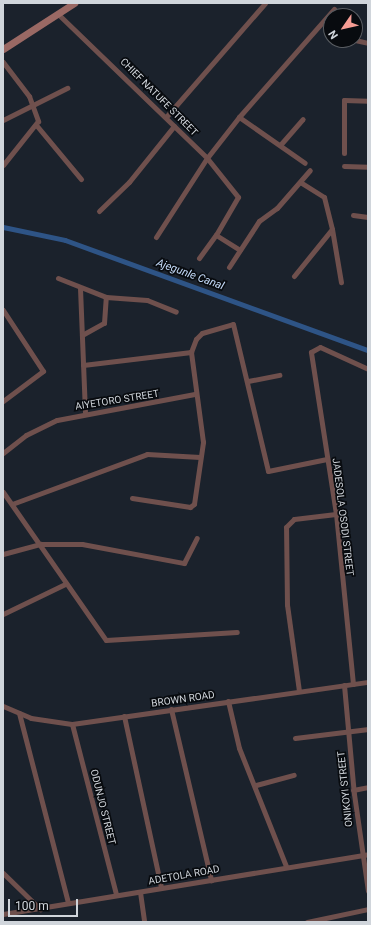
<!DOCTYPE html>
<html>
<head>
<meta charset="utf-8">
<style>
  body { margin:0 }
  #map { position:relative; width:371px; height:925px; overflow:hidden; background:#1b222c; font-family:Roboto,sans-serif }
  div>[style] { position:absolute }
  .canal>* { height:5px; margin:-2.5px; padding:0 2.5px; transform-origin:2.5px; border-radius:2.5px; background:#2e5486 }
  .street>* { height:5px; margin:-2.5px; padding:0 2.5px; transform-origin:2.5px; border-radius:2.5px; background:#6f504d }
  .secondary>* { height:7px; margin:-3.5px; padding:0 3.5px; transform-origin:3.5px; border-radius:3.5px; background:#9a6964 }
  span { translate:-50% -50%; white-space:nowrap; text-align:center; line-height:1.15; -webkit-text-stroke:3.5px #080b0f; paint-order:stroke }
  .street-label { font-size:10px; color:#d0d5db }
  .water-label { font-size:11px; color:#c6ddfc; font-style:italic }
  .frame { position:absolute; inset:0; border:4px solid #d0d5db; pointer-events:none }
  .north { position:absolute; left:323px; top:8px; width:40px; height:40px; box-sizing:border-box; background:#080b0f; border:1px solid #585c61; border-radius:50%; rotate:236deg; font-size:11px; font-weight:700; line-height:16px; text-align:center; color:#d0d5db }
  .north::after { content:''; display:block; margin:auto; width:14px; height:18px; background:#f59c94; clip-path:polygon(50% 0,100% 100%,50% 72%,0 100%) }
  .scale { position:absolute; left:8px; top:899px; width:70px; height:18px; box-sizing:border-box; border:2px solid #d0d5db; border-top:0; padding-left:5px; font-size:12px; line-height:14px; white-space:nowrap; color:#d0d5db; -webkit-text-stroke:3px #080b0f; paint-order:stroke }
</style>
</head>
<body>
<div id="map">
  <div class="canal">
    <div style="left:3px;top:227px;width:63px;rotate:11.8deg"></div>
    <div style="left:65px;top:240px;width:322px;rotate:20deg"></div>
  </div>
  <div class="street">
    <div style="left:58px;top:14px;width:207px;rotate:44deg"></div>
    <div style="left:207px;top:158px;width:50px;rotate:51.5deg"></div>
    <div style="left:238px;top:197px;width:44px;rotate:120.1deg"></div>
    <div style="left:216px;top:235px;width:28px;rotate:32deg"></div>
    <div style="left:355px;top:40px;width:13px;rotate:13deg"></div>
    <div style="left:3px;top:62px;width:43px;rotate:52.6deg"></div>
    <div style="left:29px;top:96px;width:27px;rotate:70deg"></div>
    <div style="left:38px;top:121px;width:56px;rotate:128.5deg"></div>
    <div style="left:166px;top:117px;width:151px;rotate:-49deg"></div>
    <div style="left:239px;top:117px;width:80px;rotate:34.9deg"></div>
    <div style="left:3px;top:120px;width:72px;rotate:-26.6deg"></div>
    <div style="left:37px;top:126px;width:69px;rotate:50.3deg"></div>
    <div style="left:281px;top:144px;width:33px;rotate:-49deg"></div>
    <div style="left:344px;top:153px;width:53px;rotate:-90deg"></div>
    <div style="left:344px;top:100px;width:24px;rotate:2deg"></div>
    <div style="left:344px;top:166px;width:24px;rotate:2deg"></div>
    <div style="left:99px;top:211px;width:42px;rotate:-44deg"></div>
    <div style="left:129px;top:182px;width:72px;rotate:-51.2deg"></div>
    <div style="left:353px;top:215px;width:15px;rotate:8deg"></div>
    <div style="left:332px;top:229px;width:54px;rotate:80.4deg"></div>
    <div style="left:156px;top:237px;width:94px;rotate:-57.2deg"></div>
    <div style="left:207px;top:158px;width:52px;rotate:-52deg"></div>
    <div style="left:239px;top:117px;width:144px;rotate:-48.7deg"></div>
    <div style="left:199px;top:258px;width:29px;rotate:-54deg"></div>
    <div style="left:229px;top:267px;width:55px;rotate:-56.9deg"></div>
    <div style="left:259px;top:221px;width:22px;rotate:-36deg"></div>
    <div style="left:277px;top:208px;width:50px;rotate:-49deg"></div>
    <div style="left:294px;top:276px;width:60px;rotate:-51deg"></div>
    <div style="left:332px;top:229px;width:33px;rotate:-104deg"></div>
    <div style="left:324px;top:197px;width:28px;rotate:-148deg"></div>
    <div style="left:58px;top:278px;width:52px;rotate:21.6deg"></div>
    <div style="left:106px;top:297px;width:41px;rotate:4.2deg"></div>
    <div style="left:147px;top:300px;width:31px;rotate:22deg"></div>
    <div style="left:80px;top:288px;width:124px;rotate:87.7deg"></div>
    <div style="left:3px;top:310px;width:73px;rotate:56.7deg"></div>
    <div style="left:43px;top:371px;width:50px;rotate:143.1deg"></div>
    <div style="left:82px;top:335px;width:25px;rotate:-29deg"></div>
    <div style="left:104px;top:323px;width:26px;rotate:-86deg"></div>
    <div style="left:83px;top:365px;width:109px;rotate:-6.9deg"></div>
    <div style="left:191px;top:352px;width:14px;rotate:-69deg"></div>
    <div style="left:196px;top:339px;width:8px;rotate:-45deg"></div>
    <div style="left:202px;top:333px;width:32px;rotate:-16deg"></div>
    <div style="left:233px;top:324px;width:151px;rotate:76.6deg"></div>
    <div style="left:268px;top:471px;width:60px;rotate:-11.5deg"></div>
    <div style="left:248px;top:381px;width:32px;rotate:-11deg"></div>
    <div style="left:3px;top:453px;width:29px;rotate:-38deg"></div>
    <div style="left:26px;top:435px;width:34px;rotate:-26deg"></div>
    <div style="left:57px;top:420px;width:140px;rotate:-10.7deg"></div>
    <div style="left:3px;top:492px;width:180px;rotate:55.2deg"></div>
    <div style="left:106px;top:640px;width:131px;rotate:-3.5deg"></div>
    <div style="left:132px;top:498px;width:59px;rotate:8.8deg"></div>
    <div style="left:190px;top:507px;width:5px;rotate:-37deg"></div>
    <div style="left:194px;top:504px;width:63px;rotate:-81.7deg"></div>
    <div style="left:203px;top:442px;width:91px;rotate:-97.6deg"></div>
    <div style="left:12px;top:504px;width:144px;rotate:-20.3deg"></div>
    <div style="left:147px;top:454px;width:53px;rotate:3.2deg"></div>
    <div style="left:3px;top:554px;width:39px;rotate:-15deg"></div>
    <div style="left:41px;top:544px;width:41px"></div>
    <div style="left:82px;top:544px;width:104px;rotate:10.6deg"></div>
    <div style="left:184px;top:563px;width:28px;rotate:-63deg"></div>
    <div style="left:3px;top:614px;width:69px;rotate:-25.8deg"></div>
    <div style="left:353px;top:684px;width:171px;rotate:-95.7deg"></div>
    <div style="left:336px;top:514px;width:164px;rotate:-98.8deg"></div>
    <div style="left:311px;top:352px;width:10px;rotate:-29deg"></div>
    <div style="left:320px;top:347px;width:53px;rotate:24.6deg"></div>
    <div style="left:344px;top:685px;width:109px;rotate:84.8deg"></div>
    <div style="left:354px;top:794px;width:98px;rotate:81.8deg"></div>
    <div style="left:299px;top:691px;width:87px;rotate:-97.9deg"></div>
    <div style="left:287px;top:605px;width:78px;rotate:-90.7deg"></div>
    <div style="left:286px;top:527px;width:11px;rotate:-45deg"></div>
    <div style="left:294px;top:519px;width:42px;rotate:-6.8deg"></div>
    <div style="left:228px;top:701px;width:48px;rotate:76.8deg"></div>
    <div style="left:239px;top:748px;width:127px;rotate:68.3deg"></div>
    <div style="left:3px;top:706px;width:30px;rotate:23deg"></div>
    <div style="left:31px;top:718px;width:41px;rotate:8.3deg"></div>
    <div style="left:72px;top:724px;width:299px;rotate:-8.1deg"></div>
    <div style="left:171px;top:709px;width:176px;rotate:76.8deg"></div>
    <div style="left:19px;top:713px;width:196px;rotate:75.5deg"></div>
    <div style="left:124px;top:716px;width:175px;rotate:77.8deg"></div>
    <div style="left:72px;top:724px;width:176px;rotate:75.5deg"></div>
    <div style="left:295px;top:738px;width:74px;rotate:-7deg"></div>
    <div style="left:256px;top:785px;width:39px;rotate:-15deg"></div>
    <div style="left:353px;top:790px;width:15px;rotate:-11deg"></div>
    <div style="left:3px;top:873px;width:52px;rotate:44.2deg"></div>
    <div style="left:140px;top:892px;width:30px;rotate:82deg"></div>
    <div style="left:3px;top:914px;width:370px;rotate:-9.3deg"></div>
    <div style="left:307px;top:922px;width:62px;rotate:-12deg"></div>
  </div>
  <div class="secondary">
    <div style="left:3px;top:49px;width:85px;rotate:-32.9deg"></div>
  </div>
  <div class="street-label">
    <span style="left:159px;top:97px;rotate:45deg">CHIEF NATUFE STREET</span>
    <span style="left:117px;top:400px;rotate:-9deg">AIYETORO STREET</span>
    <span style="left:343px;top:517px;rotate:83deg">JADESOLA OSODI STREET</span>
    <span style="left:183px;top:699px;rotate:-8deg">BROWN ROAD</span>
    <span style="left:345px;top:789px;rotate:-96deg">ONIKOYI STREET</span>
    <span style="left:103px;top:807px;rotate:76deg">ODUNJO STREET</span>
    <span style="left:184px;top:875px;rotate:-10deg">ADETOLA ROAD</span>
  </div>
  <div class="water-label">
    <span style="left:190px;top:275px;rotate:20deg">Ajegunle Canal</span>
  </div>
  <div class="frame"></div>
  <div class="north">N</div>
  <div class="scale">100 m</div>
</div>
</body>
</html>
